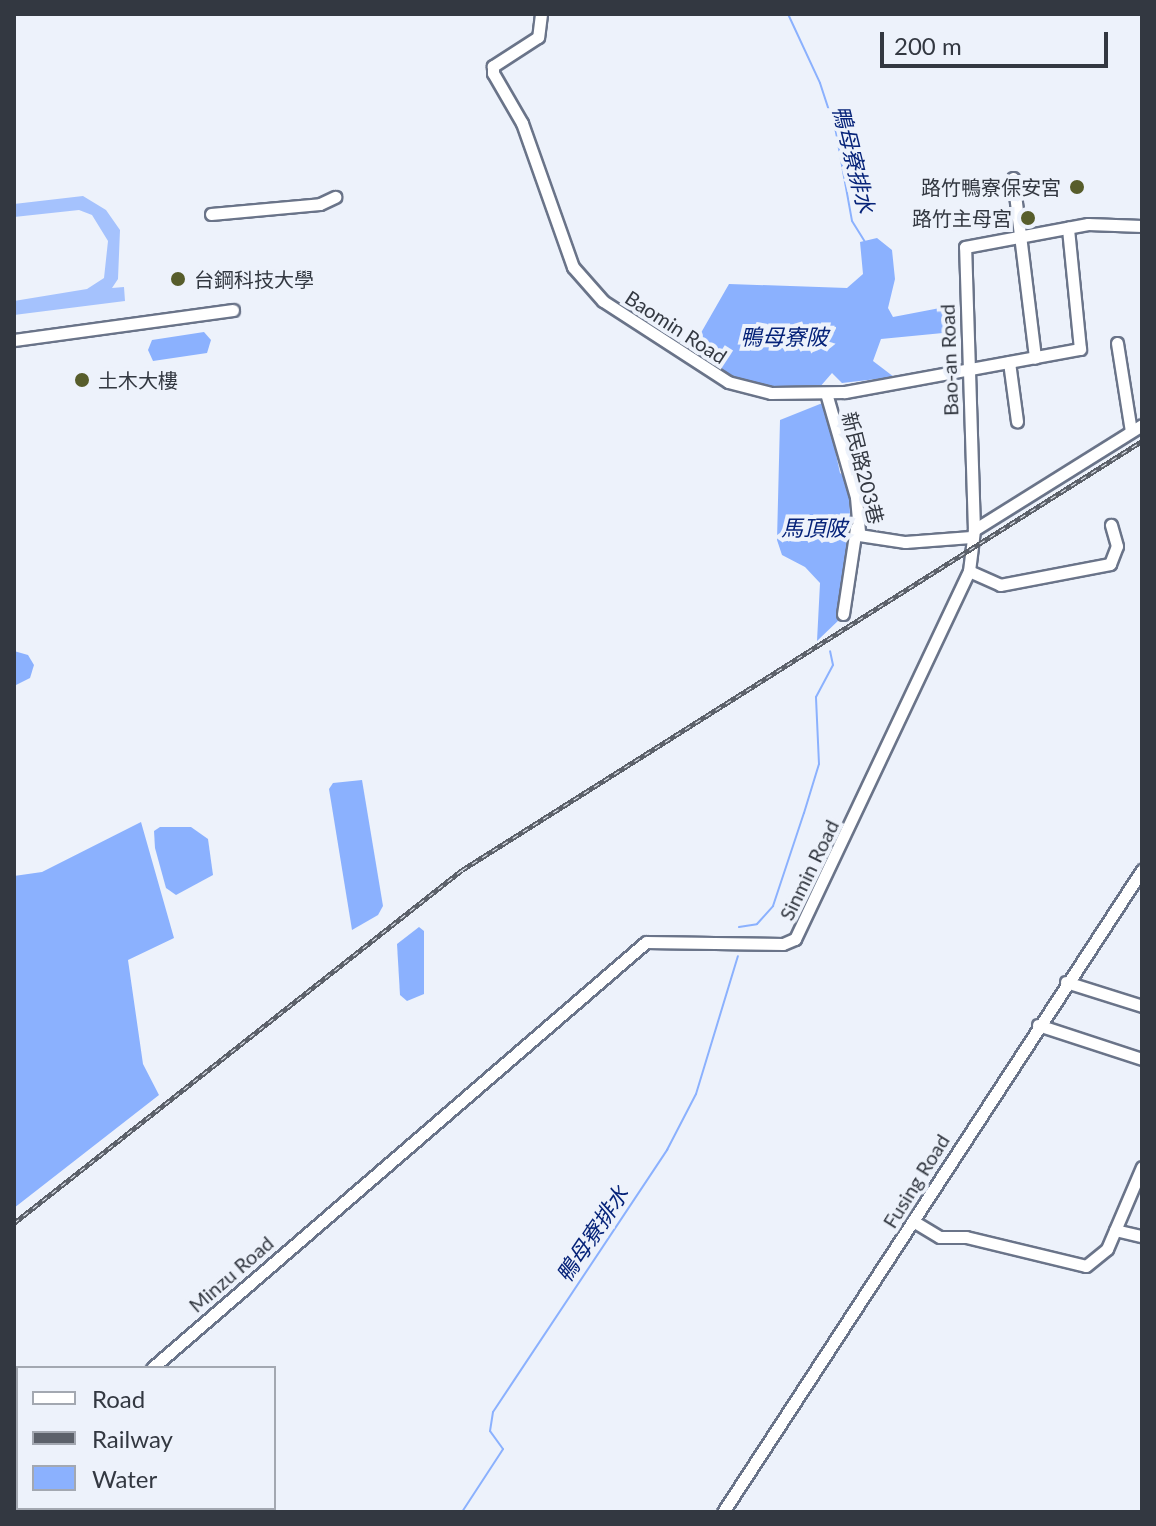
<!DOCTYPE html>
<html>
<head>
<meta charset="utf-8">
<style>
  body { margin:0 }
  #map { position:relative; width:1156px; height:1526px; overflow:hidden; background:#edf2fb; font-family:Lato,"Noto Sans TC",sans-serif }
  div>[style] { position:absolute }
  .green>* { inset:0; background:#a5c2fd }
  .water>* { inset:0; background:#8bb1fe }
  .stream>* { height:2px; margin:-1px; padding:0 1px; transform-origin:1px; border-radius:1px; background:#8bb1fe }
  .roads { filter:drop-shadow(2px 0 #6a7489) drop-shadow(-2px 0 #6a7489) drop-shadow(0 2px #6a7489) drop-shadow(0 -2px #6a7489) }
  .minor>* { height:11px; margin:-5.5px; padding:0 5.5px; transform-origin:5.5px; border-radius:5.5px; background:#fff }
  .highway>* { height:16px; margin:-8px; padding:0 8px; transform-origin:8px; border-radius:8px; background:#fff }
  .rail>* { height:5px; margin-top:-2.5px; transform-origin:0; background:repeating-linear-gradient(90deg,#edf2fb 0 6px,#5c616a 0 12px); box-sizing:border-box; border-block:2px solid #5c616a }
  .dots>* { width:22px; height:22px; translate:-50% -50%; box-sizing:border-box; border:4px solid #edf2fb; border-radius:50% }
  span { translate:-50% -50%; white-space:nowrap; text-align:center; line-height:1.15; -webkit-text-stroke:8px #edf2fb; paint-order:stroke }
  .poi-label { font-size:20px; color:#333841 }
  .right { translate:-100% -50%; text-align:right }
  .left { translate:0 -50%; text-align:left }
  .street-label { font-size:20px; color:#333841 }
  .water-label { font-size:22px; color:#062379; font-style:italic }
  .frame { position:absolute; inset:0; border:16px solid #333841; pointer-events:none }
  .legend { position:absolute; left:16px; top:1366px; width:260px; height:144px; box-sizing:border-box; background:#edf2fb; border:2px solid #a3a8b1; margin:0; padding:10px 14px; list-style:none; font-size:24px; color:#333841 }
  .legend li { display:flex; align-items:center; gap:16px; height:40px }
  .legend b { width:40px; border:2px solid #a3a8b1 }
  .scale { position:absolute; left:880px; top:32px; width:228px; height:36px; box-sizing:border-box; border:4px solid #333841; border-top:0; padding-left:10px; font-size:24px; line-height:28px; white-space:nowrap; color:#333841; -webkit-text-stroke:6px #edf2fb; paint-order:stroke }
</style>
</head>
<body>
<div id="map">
  <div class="green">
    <div style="clip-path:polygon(83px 196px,106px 210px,120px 230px,118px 279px,112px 288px,124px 287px,125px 301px,14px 315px,14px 301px,87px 289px,104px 278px,108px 241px,92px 215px,79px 210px,14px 217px,14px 204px)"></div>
  </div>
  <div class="water">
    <div style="clip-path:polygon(877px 238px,892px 250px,895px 279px,888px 308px,893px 317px,940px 308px,947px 313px,949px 326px,943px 333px,881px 339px,873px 361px,894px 377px,842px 383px,832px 373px,819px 388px,769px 388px,715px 370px,700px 357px,698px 338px,729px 284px,847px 288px,863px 274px,860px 242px)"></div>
    <div style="clip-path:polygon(204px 332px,211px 340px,207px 353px,153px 361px,148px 350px,152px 340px)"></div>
    <div style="clip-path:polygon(825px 402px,840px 473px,849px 480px,850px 516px,841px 618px,817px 641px,820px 583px,805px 567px,782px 555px,777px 540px,780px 420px)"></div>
    <div style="clip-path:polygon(14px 651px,28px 655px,34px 665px,30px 678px,14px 686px)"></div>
    <div style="clip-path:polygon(362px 780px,383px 906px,378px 915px,352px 930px,329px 789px,333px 783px)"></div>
    <div style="clip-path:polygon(141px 822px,174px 938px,128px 960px,143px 1064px,159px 1095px,14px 1208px,14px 876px,42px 872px)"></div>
    <div style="clip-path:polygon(160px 827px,191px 827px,208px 839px,213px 875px,176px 895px,166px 888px,155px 848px,154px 831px)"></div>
    <div style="clip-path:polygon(419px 927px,424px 931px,424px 994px,407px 1001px,400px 995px,397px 944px)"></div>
  </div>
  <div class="stream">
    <div style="left:788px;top:14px;width:76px;rotate:65.1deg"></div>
    <div style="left:820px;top:83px;width:52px;rotate:71.9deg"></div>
    <div style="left:836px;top:132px;width:90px;rotate:79.8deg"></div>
    <div style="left:852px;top:221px;width:25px;rotate:58deg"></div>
    <div style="left:739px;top:927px;width:18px;rotate:-9deg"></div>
    <div style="left:757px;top:924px;width:24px;rotate:-48deg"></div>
    <div style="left:773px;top:906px;width:98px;rotate:-71.6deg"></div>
    <div style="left:804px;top:813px;width:51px;rotate:-73deg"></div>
    <div style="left:819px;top:764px;width:67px;rotate:-92.6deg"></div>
    <div style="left:816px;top:697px;width:36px;rotate:-62deg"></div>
    <div style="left:833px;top:665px;width:14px;rotate:-102deg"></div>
    <div style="left:462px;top:1512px;width:75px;rotate:-56.9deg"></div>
    <div style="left:503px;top:1449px;width:22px;rotate:-126deg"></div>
    <div style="left:490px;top:1431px;width:19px;rotate:-81deg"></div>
    <div style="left:493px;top:1412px;width:315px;rotate:-56.4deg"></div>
    <div style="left:667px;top:1150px;width:63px;rotate:-62.6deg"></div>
    <div style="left:696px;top:1094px;width:144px;rotate:-73.1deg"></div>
  </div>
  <div class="roads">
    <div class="minor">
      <div style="left:541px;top:14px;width:23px;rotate:97deg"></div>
      <div style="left:538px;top:37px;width:54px;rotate:147.2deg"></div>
      <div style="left:493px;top:66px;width:7px;rotate:90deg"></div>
      <div style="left:493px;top:73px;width:58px;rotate:59.9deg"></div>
      <div style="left:522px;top:123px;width:153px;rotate:70.5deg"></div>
      <div style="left:573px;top:267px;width:45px;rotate:48.6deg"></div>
      <div style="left:603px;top:301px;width:149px;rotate:32.9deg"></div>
      <div style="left:728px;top:382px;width:44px;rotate:14.3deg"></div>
      <div style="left:771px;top:393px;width:74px;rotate:-0.8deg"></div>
      <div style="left:845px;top:392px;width:239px;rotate:-10.4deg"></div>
      <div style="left:1080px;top:349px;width:122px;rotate:-95.7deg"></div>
      <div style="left:1013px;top:178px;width:181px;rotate:83deg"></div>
      <div style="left:211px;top:214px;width:109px;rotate:-5.2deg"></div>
      <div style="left:320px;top:204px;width:17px;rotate:-25deg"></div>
      <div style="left:14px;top:340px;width:221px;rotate:-7.8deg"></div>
      <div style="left:1117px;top:343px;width:89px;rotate:81deg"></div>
      <div style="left:1009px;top:362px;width:60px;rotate:82.3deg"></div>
      <div style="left:826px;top:393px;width:108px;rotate:73.9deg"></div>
      <div style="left:856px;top:497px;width:38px;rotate:85deg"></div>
      <div style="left:859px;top:535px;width:47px;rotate:8.7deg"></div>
      <div style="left:905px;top:542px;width:66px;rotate:-4.3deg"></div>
      <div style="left:974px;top:530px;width:283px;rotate:-91.8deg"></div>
      <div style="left:965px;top:247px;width:125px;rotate:-10.6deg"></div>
      <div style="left:1088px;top:224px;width:54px;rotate:2.1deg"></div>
      <div style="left:969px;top:571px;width:34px;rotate:24deg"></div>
      <div style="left:1000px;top:585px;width:112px;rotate:-10.8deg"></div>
      <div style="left:1110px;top:564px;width:19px;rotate:-69deg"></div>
      <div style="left:1117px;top:546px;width:22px;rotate:-106deg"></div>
      <div style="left:843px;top:614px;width:87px;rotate:-81.4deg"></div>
      <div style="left:1066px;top:982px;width:80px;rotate:17.5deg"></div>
      <div style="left:1038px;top:1025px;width:109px;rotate:18.1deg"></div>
      <div style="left:913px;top:1221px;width:31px;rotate:31deg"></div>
      <div style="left:940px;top:1237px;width:26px"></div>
      <div style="left:966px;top:1237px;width:123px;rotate:13.6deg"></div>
      <div style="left:1086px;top:1266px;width:27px;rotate:-39deg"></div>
      <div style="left:1107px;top:1249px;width:89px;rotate:-66.9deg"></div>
      <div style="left:1115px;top:1230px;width:28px;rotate:13deg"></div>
      <div style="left:152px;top:1368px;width:652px;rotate:-40.77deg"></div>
      <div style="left:646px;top:942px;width:137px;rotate:0.8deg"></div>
      <div style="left:783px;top:944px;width:13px;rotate:-23deg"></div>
      <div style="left:795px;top:939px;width:407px;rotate:-64.7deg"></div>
      <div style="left:969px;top:571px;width:41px;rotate:-83deg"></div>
      <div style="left:974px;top:530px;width:198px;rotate:-32deg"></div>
      <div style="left:14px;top:1489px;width:6px;rotate:-45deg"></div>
      <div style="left:723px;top:1512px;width:767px;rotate:-56.87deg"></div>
    </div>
    <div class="highway">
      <div style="left:14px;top:1390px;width:5px;rotate:37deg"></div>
      <div style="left:14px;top:1414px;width:5px;rotate:37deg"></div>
      <div style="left:120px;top:1508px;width:6px;rotate:45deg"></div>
      <div style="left:148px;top:1508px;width:6px;rotate:45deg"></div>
      <div style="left:163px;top:1508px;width:5px;rotate:53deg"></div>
    </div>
  </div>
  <div class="rail">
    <div style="left:14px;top:1223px;width:570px;rotate:-38.24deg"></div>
    <div style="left:462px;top:870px;width:804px;rotate:-32.25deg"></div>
  </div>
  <div class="dots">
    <div style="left:1077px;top:187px;background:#575d2b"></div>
    <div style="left:1028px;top:218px;background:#575d2b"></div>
    <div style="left:178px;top:279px;background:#575d2b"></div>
    <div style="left:82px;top:380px;background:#575d2b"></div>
  </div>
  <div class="poi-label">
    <span class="right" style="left:1061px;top:187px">路竹鴨寮保安宮</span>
    <span class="right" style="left:1012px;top:218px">路竹主母宮</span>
    <span class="left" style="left:194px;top:279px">台鋼科技大學</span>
    <span class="left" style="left:98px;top:380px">土木大樓</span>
  </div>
  <div class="street-label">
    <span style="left:676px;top:327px;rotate:33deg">Baomin Road</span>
    <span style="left:949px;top:360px;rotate:-92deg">Bao-an Road</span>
    <span style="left:863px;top:468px;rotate:76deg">新民路203巷</span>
    <span style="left:809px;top:870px;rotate:-64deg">Sinmin Road</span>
    <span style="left:916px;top:1181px;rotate:-58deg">Fusing Road</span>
    <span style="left:231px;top:1274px;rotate:-41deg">Minzu Road</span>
  </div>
  <div class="water-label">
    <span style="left:854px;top:159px;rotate:76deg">鴨母寮排水</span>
    <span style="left:784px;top:337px">鴨母寮陂</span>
    <span style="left:814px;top:528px">馬頂陂</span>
    <span style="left:592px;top:1234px;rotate:-56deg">鴨母寮排水</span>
  </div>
  <div class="frame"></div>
  <ul class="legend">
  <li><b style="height:10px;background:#fff"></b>Road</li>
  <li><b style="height:10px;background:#5c616a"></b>Railway</li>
  <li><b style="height:22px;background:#8bb1fe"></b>Water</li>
  </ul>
  <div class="scale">200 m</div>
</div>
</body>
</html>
